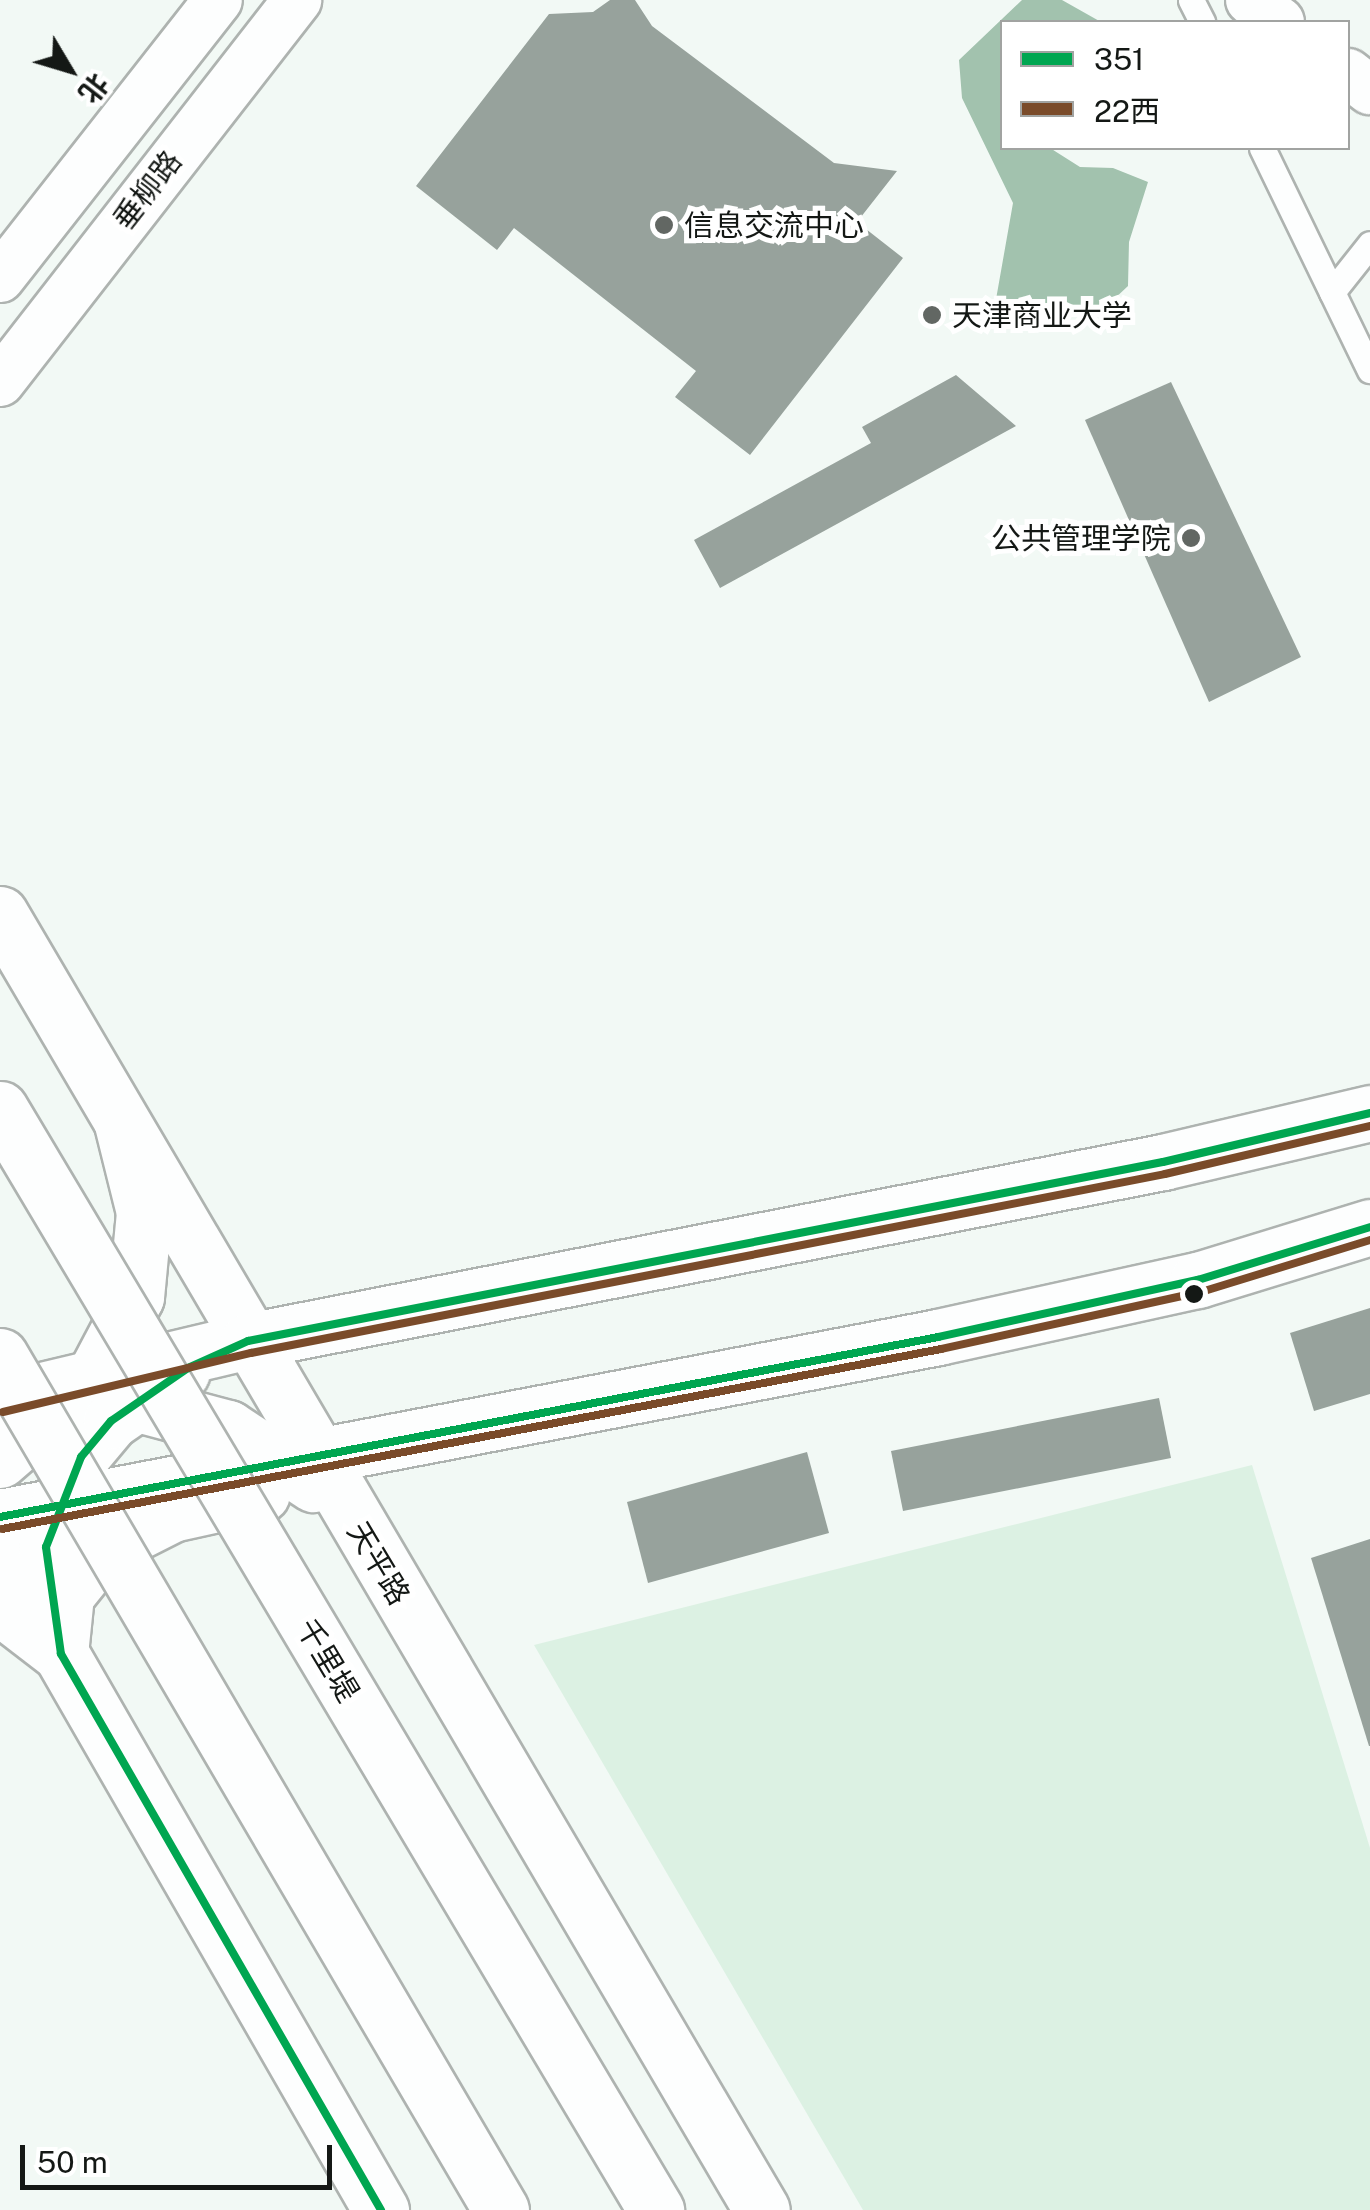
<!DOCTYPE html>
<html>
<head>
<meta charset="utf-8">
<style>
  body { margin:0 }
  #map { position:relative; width:1370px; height:2210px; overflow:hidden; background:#f2f9f5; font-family:"Public Sans","Noto Sans SC",sans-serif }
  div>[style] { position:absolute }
  .green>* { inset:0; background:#dcf1e3 }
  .water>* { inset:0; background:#a2c2ae }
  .building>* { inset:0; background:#97a29c }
  .roads { filter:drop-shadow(2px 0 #aeb3b0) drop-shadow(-2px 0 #aeb3b0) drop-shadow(0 2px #aeb3b0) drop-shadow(0 -2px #aeb3b0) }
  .service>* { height:25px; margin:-12.5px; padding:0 12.5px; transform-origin:12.5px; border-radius:12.5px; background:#fdfefe }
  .minor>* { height:48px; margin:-24px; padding:0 24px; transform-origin:24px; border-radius:24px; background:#fdfefe }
  .tertiary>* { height:55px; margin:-27.5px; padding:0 27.5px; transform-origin:27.5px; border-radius:27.5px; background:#fdfefe }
  .primary>* { height:55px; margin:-27.5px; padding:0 27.5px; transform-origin:27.5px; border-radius:27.5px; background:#fdfefe }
  .bridges { filter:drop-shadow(2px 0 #aeb3b0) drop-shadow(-2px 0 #aeb3b0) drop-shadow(0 2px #aeb3b0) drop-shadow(0 -2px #aeb3b0) }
  .trunk-bridge>* { height:55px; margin:-27.5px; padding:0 27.5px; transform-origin:27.5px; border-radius:27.5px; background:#fdfefe }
  .bus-1>* { height:8px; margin:-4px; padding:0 4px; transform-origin:4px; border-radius:4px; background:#00a651 }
  .bus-2>* { height:8px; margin:-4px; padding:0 4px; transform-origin:4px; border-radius:4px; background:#7a4b2a }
  .dots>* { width:28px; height:28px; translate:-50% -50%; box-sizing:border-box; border:5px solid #fff; border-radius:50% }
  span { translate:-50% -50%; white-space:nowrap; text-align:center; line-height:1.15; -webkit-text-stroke:10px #fff; paint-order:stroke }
  .street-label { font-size:30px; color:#141815 }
  .poi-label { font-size:30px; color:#141815 }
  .left { translate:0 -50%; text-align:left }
  .right { translate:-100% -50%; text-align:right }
  .legend { position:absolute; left:1000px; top:20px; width:350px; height:130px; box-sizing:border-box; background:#fff; border:2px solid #a1a3a1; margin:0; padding:12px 18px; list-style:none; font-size:30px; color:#141815 }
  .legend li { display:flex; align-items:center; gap:20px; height:50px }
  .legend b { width:50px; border:2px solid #a1a3a1 }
  .north { position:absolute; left:20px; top:20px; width:100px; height:100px; -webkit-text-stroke:8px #fff; paint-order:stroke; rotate:128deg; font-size:28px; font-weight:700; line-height:40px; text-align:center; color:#141815 }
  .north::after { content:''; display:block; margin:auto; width:35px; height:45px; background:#141815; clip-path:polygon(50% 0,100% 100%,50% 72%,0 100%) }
  .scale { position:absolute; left:20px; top:2145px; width:312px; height:45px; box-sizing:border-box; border:5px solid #141815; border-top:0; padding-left:12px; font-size:30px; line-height:35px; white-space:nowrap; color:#141815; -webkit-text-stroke:8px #fff; paint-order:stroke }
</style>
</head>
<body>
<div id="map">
  <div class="green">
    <div style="clip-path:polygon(1252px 1465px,1370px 1848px,1370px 2210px,863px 2210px,534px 1645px)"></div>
  </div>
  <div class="water">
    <div style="clip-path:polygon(1022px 0,1062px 0,1101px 22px,1002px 22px,1002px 148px,1050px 148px,1080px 167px,1113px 168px,1148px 182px,1129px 242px,1128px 286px,1112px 301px,1066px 317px,1011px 317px,995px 305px,1013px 203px,962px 98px,959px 60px)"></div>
  </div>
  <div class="building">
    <div style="clip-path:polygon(610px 0,635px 0,652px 26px,834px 163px,897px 171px,857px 222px,903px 258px,750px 455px,675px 397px,696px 371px,514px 228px,497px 250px,416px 186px,549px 14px,593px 12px)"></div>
    <div style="clip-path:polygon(956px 375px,1016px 426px,720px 588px,694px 540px,871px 443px,862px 427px)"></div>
    <div style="clip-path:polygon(1171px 382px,1301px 657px,1209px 702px,1085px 420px)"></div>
    <div style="clip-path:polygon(1370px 1308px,1370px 1394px,1314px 1411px,1290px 1333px)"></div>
    <div style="clip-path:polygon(1159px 1398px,1171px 1458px,903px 1511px,891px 1451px)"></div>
    <div style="clip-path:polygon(807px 1452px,829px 1533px,648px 1583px,627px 1502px)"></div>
    <div style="clip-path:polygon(1370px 1539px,1370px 1746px,1369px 1746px,1311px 1558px)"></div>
  </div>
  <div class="roads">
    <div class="service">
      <div style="left:1191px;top:0;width:25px;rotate:63deg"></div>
      <div style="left:1262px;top:148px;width:247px;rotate:64.1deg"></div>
      <div style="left:1332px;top:292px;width:61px;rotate:-51.6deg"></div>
    </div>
    <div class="minor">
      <div style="left:1250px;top:0;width:37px;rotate:36deg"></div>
      <div style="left:1348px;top:73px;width:28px;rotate:38deg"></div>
      <div style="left:0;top:278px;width:353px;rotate:-51.9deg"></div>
      <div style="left:0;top:382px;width:484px;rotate:-52.1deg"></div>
    </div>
    <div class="tertiary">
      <div style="left:0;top:914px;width:1503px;rotate:59.55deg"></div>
      <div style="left:149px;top:1407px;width:82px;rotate:14.9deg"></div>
      <div style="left:228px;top:1428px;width:102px;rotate:33.4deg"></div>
      <div style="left:0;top:1548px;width:764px;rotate:60.08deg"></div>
      <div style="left:61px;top:1644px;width:49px;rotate:-84.2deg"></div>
      <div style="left:66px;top:1595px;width:59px;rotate:-51.2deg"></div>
      <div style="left:103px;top:1549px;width:77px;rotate:-26.9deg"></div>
      <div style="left:172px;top:1514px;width:92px;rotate:-12.5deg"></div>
    </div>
    <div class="primary">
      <div style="left:0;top:1400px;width:255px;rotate:-13.4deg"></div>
      <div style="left:248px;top:1341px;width:932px;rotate:-11.07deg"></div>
      <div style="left:1163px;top:1162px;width:213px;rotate:-13.3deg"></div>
      <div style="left:0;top:1460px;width:122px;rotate:-41deg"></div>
      <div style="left:92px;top:1380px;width:94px;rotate:-62.1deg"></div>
      <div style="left:136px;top:1297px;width:85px;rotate:-84.6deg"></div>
      <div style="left:144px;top:1212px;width:91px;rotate:-104deg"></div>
      <div style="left:0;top:1517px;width:955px;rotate:-10.86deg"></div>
      <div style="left:938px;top:1337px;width:266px;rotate:-12.4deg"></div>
      <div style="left:1198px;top:1280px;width:180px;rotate:-17.1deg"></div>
      <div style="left:0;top:1607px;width:77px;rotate:37.6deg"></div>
      <div style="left:61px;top:1654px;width:108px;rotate:-98deg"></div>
      <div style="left:46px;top:1547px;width:41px;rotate:-74.6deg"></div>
      <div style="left:57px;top:1507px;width:55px;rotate:-64.4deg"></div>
      <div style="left:81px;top:1457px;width:47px;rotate:-50.2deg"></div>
      <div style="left:111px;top:1421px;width:86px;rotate:-34.6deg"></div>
    </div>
  </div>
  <div class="bridges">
    <div class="trunk-bridge">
      <div style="left:0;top:1109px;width:1282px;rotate:59.21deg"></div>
      <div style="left:0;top:1356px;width:990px;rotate:59.6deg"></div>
    </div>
  </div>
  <div class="bus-1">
    <div style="left:0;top:1517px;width:955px;rotate:-10.86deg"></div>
    <div style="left:938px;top:1337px;width:266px;rotate:-12.4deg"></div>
    <div style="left:1198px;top:1280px;width:180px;rotate:-17.1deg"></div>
    <div style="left:381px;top:2210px;width:642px;rotate:-119.92deg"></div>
    <div style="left:61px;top:1654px;width:108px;rotate:-98deg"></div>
    <div style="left:46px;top:1547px;width:97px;rotate:-68.7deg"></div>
    <div style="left:81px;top:1457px;width:47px;rotate:-50.2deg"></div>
    <div style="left:111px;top:1421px;width:93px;rotate:-34.5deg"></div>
    <div style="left:188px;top:1368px;width:66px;rotate:-24.2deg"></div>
    <div style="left:248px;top:1341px;width:932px;rotate:-11.07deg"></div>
    <div style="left:1163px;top:1162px;width:213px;rotate:-13.3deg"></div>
  </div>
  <div class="bus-2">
    <div style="left:3px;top:1412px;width:255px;rotate:-13.4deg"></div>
    <div style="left:251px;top:1353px;width:931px;rotate:-11.08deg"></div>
    <div style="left:1165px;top:1174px;width:211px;rotate:-13.2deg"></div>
    <div style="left:2px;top:1529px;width:956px;rotate:-10.85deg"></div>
    <div style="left:941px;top:1349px;width:266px;rotate:-12.4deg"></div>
    <div style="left:1201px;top:1292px;width:177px;rotate:-17.1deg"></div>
  </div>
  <div class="dots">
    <div style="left:664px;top:225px;background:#626763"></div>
    <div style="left:932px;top:315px;background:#626763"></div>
    <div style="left:1191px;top:538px;background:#626763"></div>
    <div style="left:1194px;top:1294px;background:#141815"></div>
  </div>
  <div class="street-label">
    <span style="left:147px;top:190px;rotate:-52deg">垂柳路</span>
    <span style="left:379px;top:1563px;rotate:59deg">天平路</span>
    <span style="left:328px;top:1660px;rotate:59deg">千里堤</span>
  </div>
  <div class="poi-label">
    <span class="left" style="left:684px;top:225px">信息交流中心</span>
    <span class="left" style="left:952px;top:315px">天津商业大学</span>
    <span class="right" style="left:1171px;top:538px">公共管理学院</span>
  </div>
  <ul class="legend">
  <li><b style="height:12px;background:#00a651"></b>351</li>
  <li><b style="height:12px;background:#7a4b2a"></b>22西</li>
  </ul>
  <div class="north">北</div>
  <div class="scale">50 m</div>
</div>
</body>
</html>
